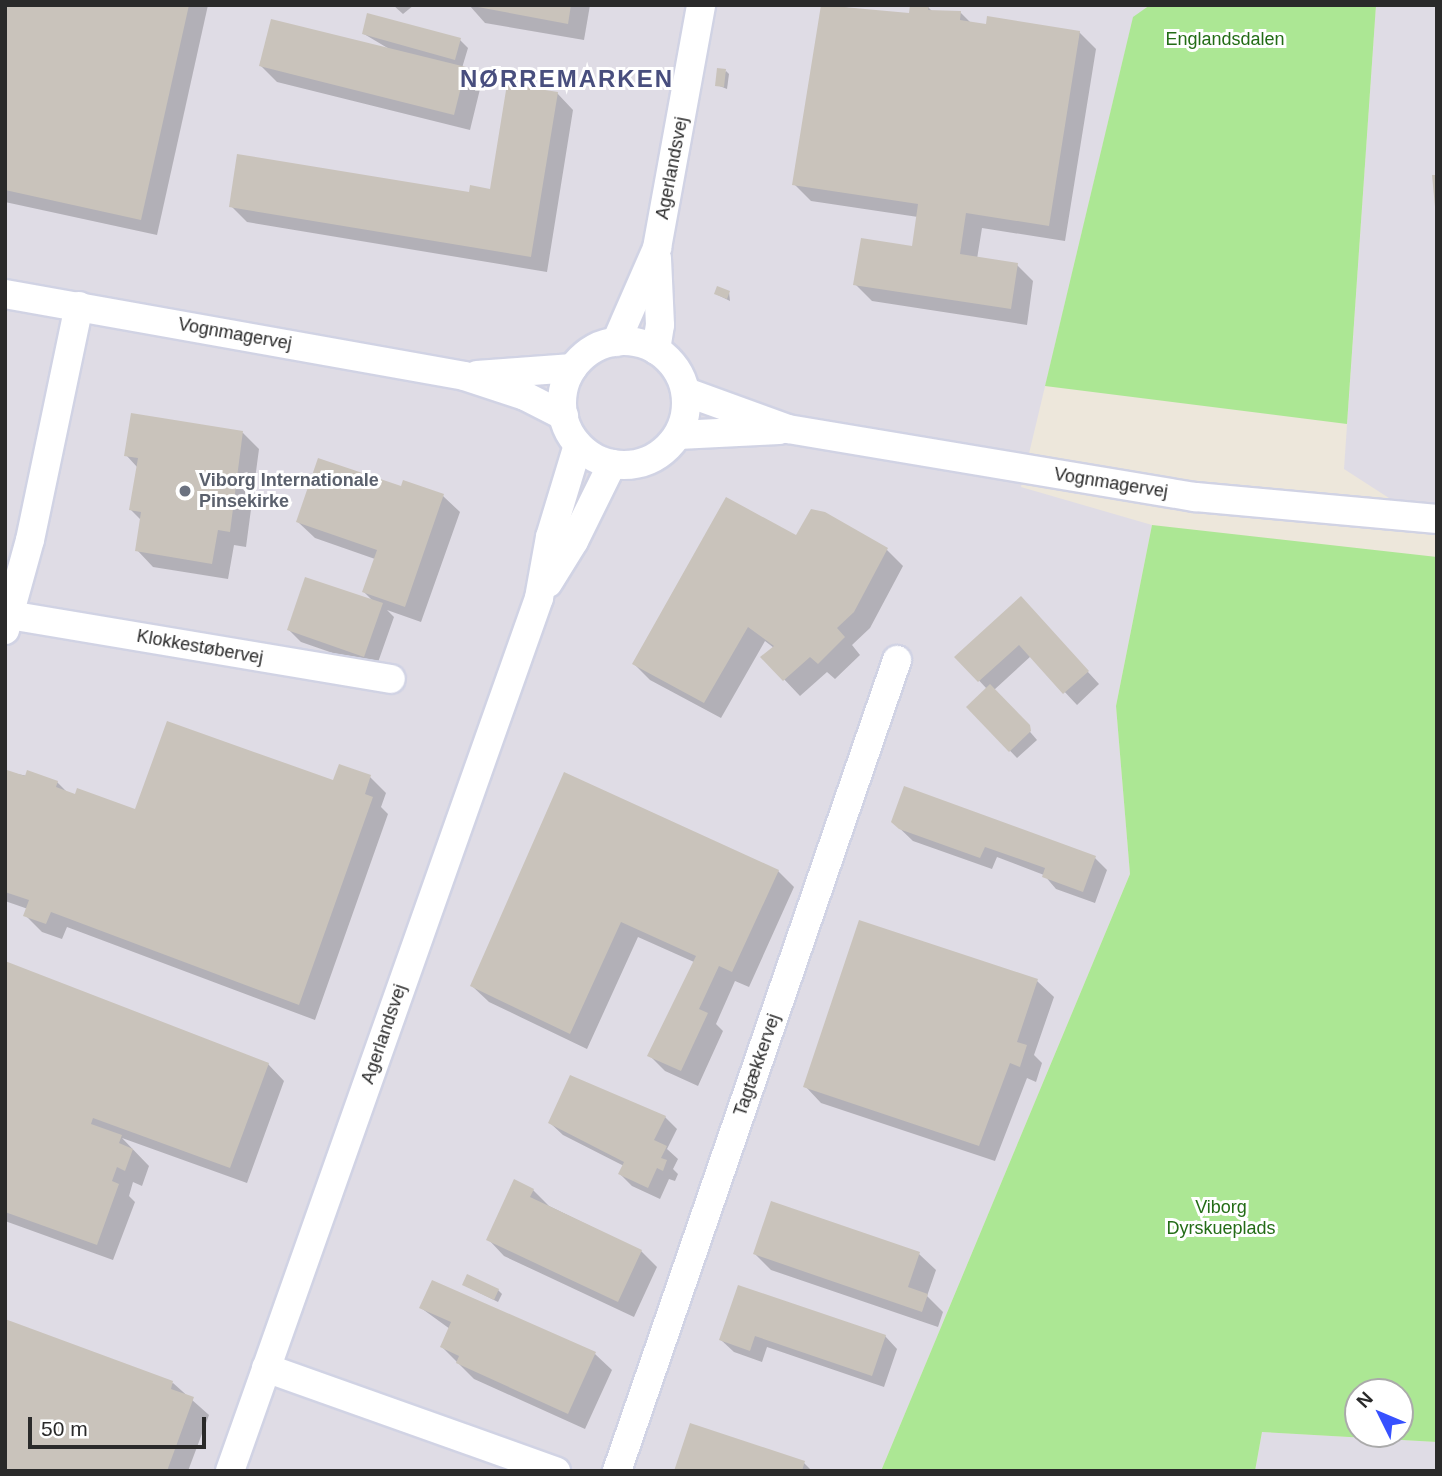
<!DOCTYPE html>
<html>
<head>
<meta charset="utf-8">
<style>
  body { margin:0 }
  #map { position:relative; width:1442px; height:1476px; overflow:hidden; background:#ede7db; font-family:Helvetica,sans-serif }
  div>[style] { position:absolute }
  .industrial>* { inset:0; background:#dfdce5 }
  .green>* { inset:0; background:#ace794 }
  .shadow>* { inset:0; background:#0003 }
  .building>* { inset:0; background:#c9c3bb }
  .roads { filter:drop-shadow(2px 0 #d1d3e4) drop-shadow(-2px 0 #d1d3e4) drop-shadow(0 2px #d1d3e4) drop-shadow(0 -2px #d1d3e4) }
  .minor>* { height:28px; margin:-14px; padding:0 14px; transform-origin:14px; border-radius:14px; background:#fff }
  .minor>.ring { margin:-14px; padding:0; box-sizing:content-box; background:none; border:28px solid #fff; border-radius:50% }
  .dots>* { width:19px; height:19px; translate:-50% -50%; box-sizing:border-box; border:4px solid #fff; border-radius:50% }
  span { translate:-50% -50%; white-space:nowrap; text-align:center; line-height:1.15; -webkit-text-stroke:6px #fff; paint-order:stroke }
  .park-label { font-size:18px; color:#236c16 }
  .street-label { font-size:18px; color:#2a2a2a }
  .worship-label { font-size:18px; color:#5b616d; font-weight:700 }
  .left { translate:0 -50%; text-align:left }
  .district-label { font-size:24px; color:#484e7e; font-weight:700; letter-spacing:2px }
  .frame { position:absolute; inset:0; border:7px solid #2a2a2a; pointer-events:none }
  .north { position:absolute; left:1344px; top:1378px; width:70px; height:70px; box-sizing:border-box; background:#fff; border:2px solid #aaa; border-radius:50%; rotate:313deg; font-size:19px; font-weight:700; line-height:28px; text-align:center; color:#2a2a2a }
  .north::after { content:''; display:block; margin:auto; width:24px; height:32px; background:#3751ff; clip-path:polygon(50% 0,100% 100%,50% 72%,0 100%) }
  .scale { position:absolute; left:28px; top:1417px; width:178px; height:32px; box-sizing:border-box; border:4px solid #2a2a2a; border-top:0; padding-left:9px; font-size:21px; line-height:24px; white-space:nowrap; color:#2a2a2a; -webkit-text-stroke:5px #fff; paint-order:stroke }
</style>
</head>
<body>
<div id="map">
  <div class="industrial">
    <div style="clip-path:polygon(5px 5px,1150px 5px,1133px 18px,1021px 487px,1152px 525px,1116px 706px,1130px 874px,881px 1471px,5px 1471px)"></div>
    <div style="clip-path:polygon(1376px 5px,1437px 5px,1437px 529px,1344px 469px)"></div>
    <div style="clip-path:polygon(1262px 1432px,1437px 1442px,1437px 1471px,1255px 1471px)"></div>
  </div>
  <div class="green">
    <div style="clip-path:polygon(1150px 5px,1376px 5px,1347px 424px,1045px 386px,1133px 17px)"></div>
    <div style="clip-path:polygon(evenodd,1152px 525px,1437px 557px,1437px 1442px,1262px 1432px,1255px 1471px,881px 1471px,1130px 874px,1116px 706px,1152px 525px,1358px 1392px,1400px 1392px,1400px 1434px,1358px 1434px,1358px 1392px)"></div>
  </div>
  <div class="shadow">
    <div style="clip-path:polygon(5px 5px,208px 5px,157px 235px,5px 202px)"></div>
    <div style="clip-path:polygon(393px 5px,414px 5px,403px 14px)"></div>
    <div style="clip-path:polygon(469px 5px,590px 5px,584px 40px,485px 23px)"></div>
    <div style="clip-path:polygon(823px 5px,910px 15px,928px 7px,933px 12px,960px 12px,972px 24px,1079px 32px,1096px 49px,1065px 241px,982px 228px,977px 259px,1017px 265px,1033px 281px,1027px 325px,872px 301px,855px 284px,913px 248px,918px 217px,811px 201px,794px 184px)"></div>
    <div style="clip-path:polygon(364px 34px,460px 40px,468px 48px,462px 68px,481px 85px,470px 130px,277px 82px,261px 66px,391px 50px)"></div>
    <div style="clip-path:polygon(726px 71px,729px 74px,727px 89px,717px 85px)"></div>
    <div style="clip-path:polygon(557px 93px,573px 110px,547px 272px,247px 222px,231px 206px,491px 191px)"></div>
    <div style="clip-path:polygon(729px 292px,730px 301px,716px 294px)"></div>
    <div style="clip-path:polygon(243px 433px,259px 449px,246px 547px,234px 545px,228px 579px,153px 567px,137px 550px,142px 521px,131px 510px,138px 468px,126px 455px)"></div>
    <div style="clip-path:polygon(402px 488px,443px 496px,460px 512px,421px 622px,387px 610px,394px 617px,376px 668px,301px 642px,289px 630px,375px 603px,364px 592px,375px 559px,315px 538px,298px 522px)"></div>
    <div style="clip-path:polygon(796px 538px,887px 550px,903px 566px,870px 628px,852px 645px,860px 655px,835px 679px,827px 672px,800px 696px,763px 657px,774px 648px,765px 641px,721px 718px,650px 680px,634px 664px)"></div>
    <div style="clip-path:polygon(1032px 611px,1099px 684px,1077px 705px,1031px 656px,994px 690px,1037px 740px,1017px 758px,968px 707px,987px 689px,957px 657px)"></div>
    <div style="clip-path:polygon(8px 772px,57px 782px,69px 794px,136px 811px,370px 777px,386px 793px,381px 807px,388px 814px,315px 1020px,67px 927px,62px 939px,42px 932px,26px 916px,28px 909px,5px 901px)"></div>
    <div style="clip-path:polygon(565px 775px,778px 871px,794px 887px,749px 987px,735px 981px,716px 1024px,723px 1031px,698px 1086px,665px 1071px,649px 1055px,694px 962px,638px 937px,587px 1049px,489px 1002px,472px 986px)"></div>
    <div style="clip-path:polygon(893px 822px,1095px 858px,1107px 870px,1095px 903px,1056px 889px,1044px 875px,997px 857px,992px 869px,913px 841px)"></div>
    <div style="clip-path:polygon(5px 963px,268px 1064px,284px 1081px,247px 1183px,122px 1138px,149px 1166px,142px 1186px,133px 1182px,129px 1196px,135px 1202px,113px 1260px,5px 1221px)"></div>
    <div style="clip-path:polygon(1037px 981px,1054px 997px,1034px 1055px,1042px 1063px,1036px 1082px,1027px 1078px,995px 1161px,821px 1103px,805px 1086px)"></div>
    <div style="clip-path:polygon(665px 1117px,677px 1129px,667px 1149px,678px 1159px,673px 1169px,678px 1174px,675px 1181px,669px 1179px,660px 1199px,632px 1186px,620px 1174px,624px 1166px,563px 1135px,550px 1123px)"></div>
    <div style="clip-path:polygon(533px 1190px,549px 1206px,641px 1251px,657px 1267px,634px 1317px,504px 1256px,488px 1239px)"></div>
    <div style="clip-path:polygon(755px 1254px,919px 1254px,936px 1270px,927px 1296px,943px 1312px,938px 1327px,771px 1270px)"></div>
    <div style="clip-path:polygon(433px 1282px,595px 1354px,612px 1370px,585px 1429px,474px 1379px,442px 1347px,450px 1329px,421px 1308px)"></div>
    <div style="clip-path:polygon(464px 1285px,498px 1290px,502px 1294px,498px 1302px)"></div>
    <div style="clip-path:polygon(739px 1287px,885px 1336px,897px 1349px,884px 1387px,767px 1347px,762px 1362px,734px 1352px,721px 1340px)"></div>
    <div style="clip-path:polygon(173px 1383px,209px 1415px,188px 1471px,5px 1471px)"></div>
    <div style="clip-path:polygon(804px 1463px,812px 1471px,676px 1471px)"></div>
  </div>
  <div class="building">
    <div style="clip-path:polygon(5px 5px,189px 5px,141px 220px,5px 190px)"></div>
    <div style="clip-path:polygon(467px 5px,571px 5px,568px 24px)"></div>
    <div style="clip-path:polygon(821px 5px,909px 13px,910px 5px,929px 5px,928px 10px,961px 11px,960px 20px,986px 24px,987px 16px,1080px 31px,1049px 226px,966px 213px,960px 254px,1018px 263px,1011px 309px,853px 285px,861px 238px,912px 246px,918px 204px,792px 185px)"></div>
    <div style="clip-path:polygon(367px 13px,461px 38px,455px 60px,362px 34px)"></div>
    <div style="clip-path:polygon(271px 19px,466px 67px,454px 115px,259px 66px)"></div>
    <div style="clip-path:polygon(717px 68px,726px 69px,724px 87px,715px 86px)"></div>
    <div style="clip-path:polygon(507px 84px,558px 92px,531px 257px,229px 207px,237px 154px,469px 192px,470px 185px,490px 189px)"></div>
    <div style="clip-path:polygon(1432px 175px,1437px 175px,1437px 207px,1435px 207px)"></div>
    <div style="clip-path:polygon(717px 286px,730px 291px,727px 299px,714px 294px)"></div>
    <div style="clip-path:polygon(131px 413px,243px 431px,230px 532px,218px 530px,212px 564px,135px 551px,141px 512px,129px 510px,138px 458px,124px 456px)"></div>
    <div style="clip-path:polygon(318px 458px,401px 486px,403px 480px,444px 494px,405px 607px,362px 592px,377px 550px,296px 522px)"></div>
    <div style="clip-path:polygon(726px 497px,796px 535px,811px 509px,825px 512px,888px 548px,854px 612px,837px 628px,845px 637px,818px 664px,810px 657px,783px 681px,760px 657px,774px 646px,748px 627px,704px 703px,632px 664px)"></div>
    <div style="clip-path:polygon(305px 577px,383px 603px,364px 657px,287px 630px)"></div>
    <div style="clip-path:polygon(1021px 596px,1089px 671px,1063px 694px,1019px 645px,978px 682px,954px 657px)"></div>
    <div style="clip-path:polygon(990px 684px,1030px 725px,1031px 731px,1009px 752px,966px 707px)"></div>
    <div style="clip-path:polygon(167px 721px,333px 780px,339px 764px,371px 775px,365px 794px,373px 797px,299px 1005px,51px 912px,46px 924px,23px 916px,29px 900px,5px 892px,7px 770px,25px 776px,27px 770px,58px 781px,56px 787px,75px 794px,77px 788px,135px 809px)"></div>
    <div style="clip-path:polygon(564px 772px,779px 870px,732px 972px,719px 966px,699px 1009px,708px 1013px,681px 1071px,647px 1056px,696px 956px,621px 922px,570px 1034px,470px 986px)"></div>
    <div style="clip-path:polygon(904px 786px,1096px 856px,1083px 892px,1042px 877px,1045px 868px,985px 847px,980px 858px,899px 829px,891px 822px)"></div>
    <div style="clip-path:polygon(859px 920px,1038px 979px,1017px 1042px,1027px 1045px,1020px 1067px,1010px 1063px,979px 1146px,803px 1087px)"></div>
    <div style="clip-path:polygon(5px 961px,269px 1063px,230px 1168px,93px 1118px,91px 1124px,122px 1135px,119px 1143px,133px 1149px,125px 1171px,117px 1167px,112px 1181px,119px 1184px,97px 1245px,5px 1212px)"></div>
    <div style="clip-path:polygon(570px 1075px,666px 1116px,654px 1140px,667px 1146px,661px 1158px,667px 1160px,663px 1171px,657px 1168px,648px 1188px,618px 1174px,624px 1162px,548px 1123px)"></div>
    <div style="clip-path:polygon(514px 1179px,534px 1189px,530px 1197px,642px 1250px,618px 1302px,486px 1240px)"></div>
    <div style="clip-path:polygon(771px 1201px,920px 1252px,908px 1287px,928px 1294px,922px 1312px,753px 1254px)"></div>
    <div style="clip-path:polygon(467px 1274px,499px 1289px,494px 1300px,462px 1285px)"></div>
    <div style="clip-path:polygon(432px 1280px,596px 1352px,568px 1414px,456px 1363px,459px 1356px,440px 1347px,451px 1322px,419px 1308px)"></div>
    <div style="clip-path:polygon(738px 1285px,886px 1335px,872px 1376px,755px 1336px,750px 1351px,719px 1340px)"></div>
    <div style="clip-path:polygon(5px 1319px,173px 1381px,171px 1389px,194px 1397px,167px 1471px,5px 1471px)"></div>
    <div style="clip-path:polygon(690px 1423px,805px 1461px,802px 1471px,674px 1471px)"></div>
  </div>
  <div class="roads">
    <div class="minor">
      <div style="left:5px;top:294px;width:466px;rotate:10.1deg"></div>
      <div style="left:464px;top:376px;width:64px;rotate:18.2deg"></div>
      <div style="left:525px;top:396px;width:44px;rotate:27.1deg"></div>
      <div class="ring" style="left:562px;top:341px;width:96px;height:96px"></div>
      <div style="left:616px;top:342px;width:103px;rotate:-66.4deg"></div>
      <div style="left:657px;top:248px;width:247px;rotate:-79.7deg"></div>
      <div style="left:656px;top:350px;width:25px;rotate:-81deg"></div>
      <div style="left:660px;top:325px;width:67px;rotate:-92.6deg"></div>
      <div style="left:477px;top:375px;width:96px;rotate:-4.2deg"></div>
      <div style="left:686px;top:392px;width:109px;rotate:19.9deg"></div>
      <div style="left:788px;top:429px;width:414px;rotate:9.5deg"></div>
      <div style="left:1196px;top:497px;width:242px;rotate:5.2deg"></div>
      <div style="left:678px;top:435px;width:101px;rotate:-2.8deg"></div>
      <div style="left:548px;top:583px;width:49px;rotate:-58.2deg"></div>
      <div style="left:574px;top:541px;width:86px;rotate:-63.7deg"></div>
      <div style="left:9px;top:615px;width:387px;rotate:9.5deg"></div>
      <div style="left:5px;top:630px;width:93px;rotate:-74.5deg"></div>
      <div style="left:30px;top:540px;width:239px;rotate:-78.2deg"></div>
      <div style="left:266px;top:1368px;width:308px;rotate:19.6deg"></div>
      <div style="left:230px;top:1471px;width:926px;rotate:-70.51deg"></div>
      <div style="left:539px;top:598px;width:62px;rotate:-79.8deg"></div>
      <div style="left:550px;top:537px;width:96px;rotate:-73.1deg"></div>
      <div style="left:617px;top:1471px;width:858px;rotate:-70.95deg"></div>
    </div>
  </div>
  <div class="dots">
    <div style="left:185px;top:491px;background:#6b7280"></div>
  </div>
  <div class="park-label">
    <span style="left:1225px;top:39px">Englandsdalen</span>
    <span style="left:1221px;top:1218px">Viborg<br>Dyrskueplads</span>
  </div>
  <div class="street-label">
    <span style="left:672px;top:168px;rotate:-79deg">Agerlandsvej</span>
    <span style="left:235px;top:334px;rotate:10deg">Vognmagervej</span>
    <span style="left:1111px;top:483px;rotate:9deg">Vognmagervej</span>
    <span style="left:200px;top:647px;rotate:10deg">Klokkestøbervej</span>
    <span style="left:384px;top:1034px;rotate:-71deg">Agerlandsvej</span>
    <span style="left:757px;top:1065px;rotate:-71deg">Tagtækkervej</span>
  </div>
  <div class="worship-label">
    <span class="left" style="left:199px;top:491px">Viborg Internationale<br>Pinsekirke</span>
  </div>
  <div class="district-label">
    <span style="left:567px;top:79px">NØRREMARKEN</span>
  </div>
  <div class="frame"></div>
  <div class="north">N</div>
  <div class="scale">50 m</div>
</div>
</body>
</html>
